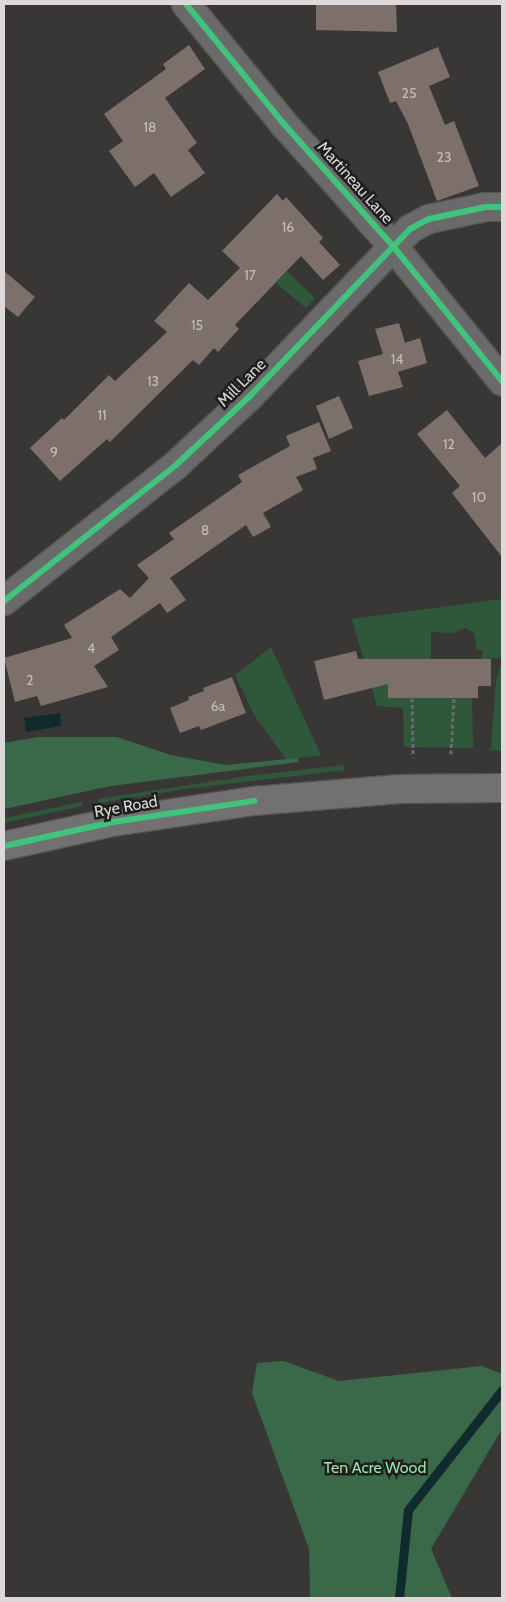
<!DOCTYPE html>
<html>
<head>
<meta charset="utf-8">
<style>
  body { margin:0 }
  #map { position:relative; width:506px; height:1602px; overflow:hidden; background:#393735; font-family:Cabin,sans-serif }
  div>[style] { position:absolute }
  .green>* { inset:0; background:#2f583b }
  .forest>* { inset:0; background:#396948 }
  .water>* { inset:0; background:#112a2e }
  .stream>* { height:9px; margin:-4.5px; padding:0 4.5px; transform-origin:4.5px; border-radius:4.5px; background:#112a2e }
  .building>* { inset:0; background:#7d706a }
  .path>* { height:3px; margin-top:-1.5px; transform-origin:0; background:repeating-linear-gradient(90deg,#6b6a6a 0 4px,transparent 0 6.5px) }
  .roads { filter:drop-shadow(1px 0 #565453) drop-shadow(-1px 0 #565453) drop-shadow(0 1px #565453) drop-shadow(0 -1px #565453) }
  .minor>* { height:28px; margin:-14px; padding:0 14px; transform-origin:14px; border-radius:14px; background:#6b6a6a }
  .highway>* { height:28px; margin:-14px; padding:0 14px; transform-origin:14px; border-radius:14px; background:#727070 }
  .cycleway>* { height:6px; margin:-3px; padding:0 3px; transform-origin:3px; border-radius:3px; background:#40c37c }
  span { translate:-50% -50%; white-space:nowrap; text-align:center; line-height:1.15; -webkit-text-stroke:5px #1f1e1d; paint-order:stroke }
  .number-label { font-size:14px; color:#c4bfbc }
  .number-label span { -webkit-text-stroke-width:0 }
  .street-label { font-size:16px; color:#dcd9d8 }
  .park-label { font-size:16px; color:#92e5aa }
  .frame { position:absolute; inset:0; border:5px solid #dcd9d8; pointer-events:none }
</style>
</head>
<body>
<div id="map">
  <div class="green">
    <div style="clip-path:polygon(287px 271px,315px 298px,306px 308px,276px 283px)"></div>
    <div style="clip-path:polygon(502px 599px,502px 658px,481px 659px,483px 651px,477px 650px,474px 633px,465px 628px,452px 633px,431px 632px,431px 659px,388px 659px,388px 698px,472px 698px,473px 748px,404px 747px,403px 708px,377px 706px,352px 619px)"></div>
    <div style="clip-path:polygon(271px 647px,321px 755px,287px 760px,254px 715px,235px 675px)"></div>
    <div style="clip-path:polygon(502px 661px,502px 751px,485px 750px,491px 748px,496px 680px)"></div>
    <div style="clip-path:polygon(344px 765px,345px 770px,192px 788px,99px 803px,98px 799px,247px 776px)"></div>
    <div style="clip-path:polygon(81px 802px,83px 806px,4px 823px,4px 818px)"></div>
  </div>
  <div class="forest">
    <div style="clip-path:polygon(38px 737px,117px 737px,171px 755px,225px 765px,298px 758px,298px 762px,111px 786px,4px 809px,4px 743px)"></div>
    <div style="clip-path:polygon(283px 1361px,339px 1381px,482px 1366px,502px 1374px,502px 1429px,431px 1549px,452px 1598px,310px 1598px,309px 1549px,252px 1393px,257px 1363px)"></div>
  </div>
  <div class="water">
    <div style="clip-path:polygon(60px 713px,61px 726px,26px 732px,24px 718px)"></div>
  </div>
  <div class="stream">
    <div style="left:399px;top:1598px;width:88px;rotate:-84.2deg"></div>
    <div style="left:408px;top:1510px;width:152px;rotate:-51.9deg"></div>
  </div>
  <div class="building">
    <div style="clip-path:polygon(316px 4px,396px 4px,397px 32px,316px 30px)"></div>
    <div style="clip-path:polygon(189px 45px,205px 69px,165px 98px,197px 143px,188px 150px,205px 173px,171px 197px,154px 173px,135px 187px,109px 151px,123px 141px,104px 114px,166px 69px,163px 64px)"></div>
    <div style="clip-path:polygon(438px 47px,450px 77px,429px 86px,445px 125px,454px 121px,479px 186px,437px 201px,408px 124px,396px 101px,390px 103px,378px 72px)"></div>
    <div style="clip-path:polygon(277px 194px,283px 201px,286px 197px,323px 238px,319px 242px,340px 265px,323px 280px,301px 256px,235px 325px,239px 329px,218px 352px,214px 348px,199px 365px,193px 360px,110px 442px,107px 439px,60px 481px,30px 448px,62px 418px,64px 420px,109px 375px,115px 381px,167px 332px,154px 321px,189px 283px,208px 300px,240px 268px,222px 251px)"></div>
    <div style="clip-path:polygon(4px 271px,35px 297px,18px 317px,4px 306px)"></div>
    <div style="clip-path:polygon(399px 323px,405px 343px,420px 338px,427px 363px,398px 372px,403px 387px,369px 396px,358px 361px,383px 354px,375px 329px)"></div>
    <div style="clip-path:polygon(339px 396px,353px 428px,329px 439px,316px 406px)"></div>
    <div style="clip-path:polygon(447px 410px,485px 458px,502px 443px,502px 557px,452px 493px,460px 486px,417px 434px)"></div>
    <div style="clip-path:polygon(319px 422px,331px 451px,313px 458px,317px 469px,296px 477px,303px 490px,263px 513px,271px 527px,253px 537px,246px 525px,170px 578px,186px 600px,167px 613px,160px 603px,111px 637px,119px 650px,94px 666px,108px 687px,41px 706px,37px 696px,15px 702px,4px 658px,72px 638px,64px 625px,120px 589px,130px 598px,149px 578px,137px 565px,174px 539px,169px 533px,242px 482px,238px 475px,290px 446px,286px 436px)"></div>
    <div style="clip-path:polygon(356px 651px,358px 659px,491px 659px,491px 686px,478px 686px,478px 698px,388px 698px,388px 684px,324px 700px,314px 661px)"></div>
    <div style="clip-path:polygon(232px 677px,246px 713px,201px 730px,199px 726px,180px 733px,170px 708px,189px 700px,188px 697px,204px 691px,203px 688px)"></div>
  </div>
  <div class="path">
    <div style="left:412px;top:698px;width:59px;rotate:89deg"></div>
    <div style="left:451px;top:754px;width:57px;rotate:-87deg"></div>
  </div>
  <div class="roads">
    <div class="minor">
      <div style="left:186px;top:4px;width:154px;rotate:50.8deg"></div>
      <div style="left:283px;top:123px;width:165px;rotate:48.2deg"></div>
      <div style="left:393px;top:246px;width:174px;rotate:51.1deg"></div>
      <div style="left:4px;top:601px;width:219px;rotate:-38.3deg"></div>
      <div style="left:176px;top:465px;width:100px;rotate:-43deg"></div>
      <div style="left:249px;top:397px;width:233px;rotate:-46.2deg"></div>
      <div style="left:410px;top:229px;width:21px;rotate:-28deg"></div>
      <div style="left:429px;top:219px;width:58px;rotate:-11.9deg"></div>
      <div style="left:486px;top:207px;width:16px"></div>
    </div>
    <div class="highway">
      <div style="left:4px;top:846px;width:112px;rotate:-12.4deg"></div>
      <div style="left:113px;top:822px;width:143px;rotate:-8.5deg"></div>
      <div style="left:254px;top:801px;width:146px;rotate:-4.7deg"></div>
      <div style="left:400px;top:789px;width:102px;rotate:-0.6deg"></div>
    </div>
  </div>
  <div class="cycleway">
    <div style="left:186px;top:4px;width:154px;rotate:50.8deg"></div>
    <div style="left:283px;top:123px;width:165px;rotate:48.2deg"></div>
    <div style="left:393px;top:246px;width:174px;rotate:51.1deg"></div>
    <div style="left:4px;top:601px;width:219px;rotate:-38.3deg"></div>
    <div style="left:176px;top:465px;width:100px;rotate:-43deg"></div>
    <div style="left:249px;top:397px;width:233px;rotate:-46.2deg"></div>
    <div style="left:410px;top:229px;width:21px;rotate:-28deg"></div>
    <div style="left:429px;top:219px;width:58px;rotate:-11.9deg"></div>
    <div style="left:486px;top:207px;width:16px"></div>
    <div style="left:4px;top:846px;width:112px;rotate:-12.4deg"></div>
    <div style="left:113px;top:822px;width:143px;rotate:-8.5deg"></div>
  </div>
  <div class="number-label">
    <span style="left:409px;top:93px">25</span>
    <span style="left:150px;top:127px">18</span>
    <span style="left:444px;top:157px">23</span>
    <span style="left:288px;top:227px">16</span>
    <span style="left:250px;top:275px">17</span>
    <span style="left:197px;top:325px">15</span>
    <span style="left:397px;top:359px">14</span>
    <span style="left:153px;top:381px">13</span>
    <span style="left:102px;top:415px">11</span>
    <span style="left:449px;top:444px">12</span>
    <span style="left:54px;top:452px">9</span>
    <span style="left:479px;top:497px">10</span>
    <span style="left:205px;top:530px">8</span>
    <span style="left:91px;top:648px">4</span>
    <span style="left:30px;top:680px">2</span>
    <span style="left:218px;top:706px">6a</span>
  </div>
  <div class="street-label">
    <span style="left:355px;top:183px;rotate:48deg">Martineau Lane</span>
    <span style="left:242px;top:383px;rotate:-45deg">Mill Lane</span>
    <span style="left:126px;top:807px;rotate:-10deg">Rye Road</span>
  </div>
  <div class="park-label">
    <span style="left:375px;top:1468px">Ten Acre Wood</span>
  </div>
  <div class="frame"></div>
</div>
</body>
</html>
